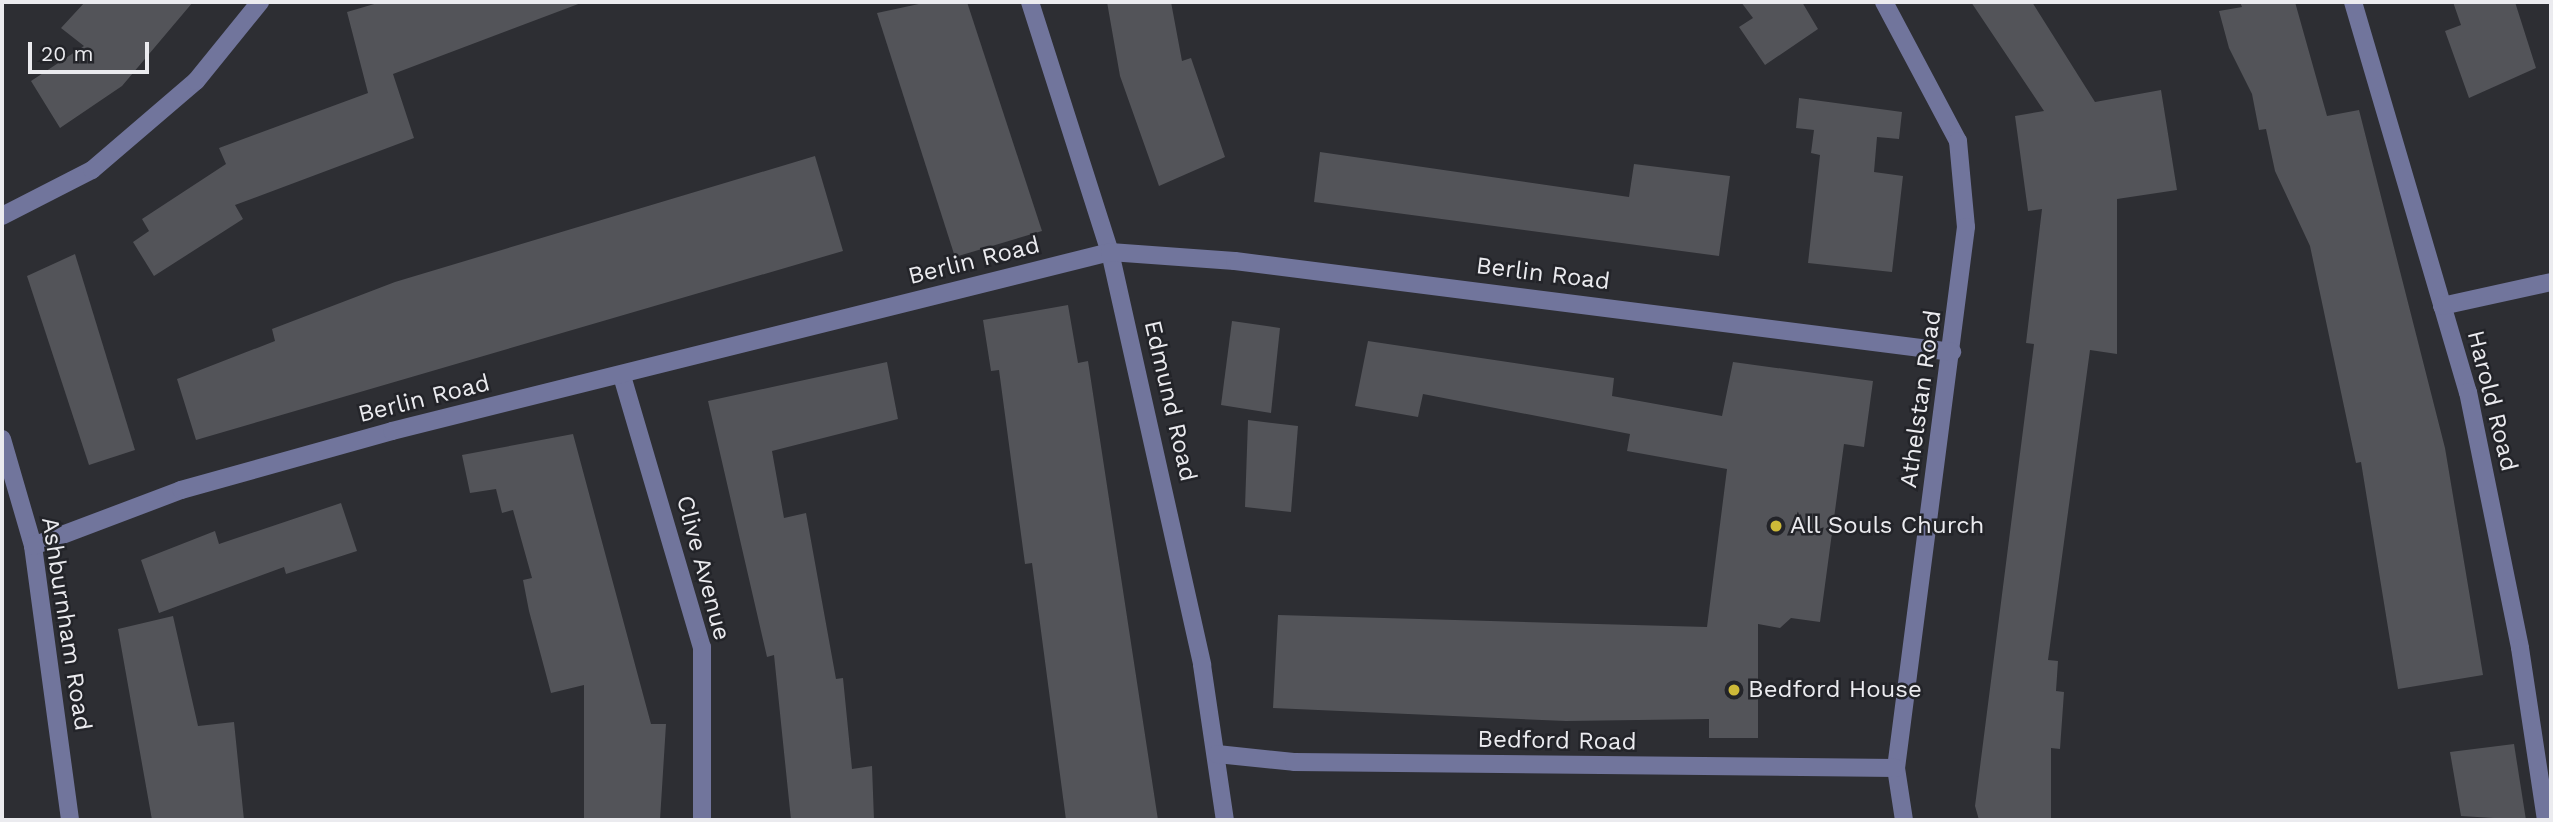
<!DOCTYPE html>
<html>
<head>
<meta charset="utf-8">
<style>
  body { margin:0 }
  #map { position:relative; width:2553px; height:822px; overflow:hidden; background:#2d2e33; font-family:"Work Sans",sans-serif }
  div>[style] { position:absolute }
  .building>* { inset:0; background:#535459 }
  .minor>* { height:18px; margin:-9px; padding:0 9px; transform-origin:9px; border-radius:9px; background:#71759c }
  .dots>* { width:19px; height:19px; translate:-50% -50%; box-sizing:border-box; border:4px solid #232429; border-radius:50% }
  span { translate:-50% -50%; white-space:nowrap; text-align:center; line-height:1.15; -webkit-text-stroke:5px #232429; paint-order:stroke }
  .street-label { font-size:24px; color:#ebebef }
  .poi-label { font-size:24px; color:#ebebef }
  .left { translate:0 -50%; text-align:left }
  .frame { position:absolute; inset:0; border:4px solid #ebebef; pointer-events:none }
  .scale { position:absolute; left:28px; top:42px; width:121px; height:32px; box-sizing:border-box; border:4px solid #ebebef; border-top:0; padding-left:9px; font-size:21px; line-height:24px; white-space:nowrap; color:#ebebef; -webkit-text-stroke:5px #232429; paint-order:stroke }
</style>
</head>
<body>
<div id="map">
  <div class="building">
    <div style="clip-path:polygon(85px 2px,193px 2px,122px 86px,60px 128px,31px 81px,84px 46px,61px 28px)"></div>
    <div style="clip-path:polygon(381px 2px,581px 3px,393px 74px,414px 138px,235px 205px,243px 219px,154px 276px,133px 242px,149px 231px,142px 219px,226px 164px,219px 148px,368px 93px,347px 12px)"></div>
    <div style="clip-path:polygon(928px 2px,967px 2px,1042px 231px,955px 257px,877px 13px)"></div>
    <div style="clip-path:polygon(1107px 2px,1171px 2px,1182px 61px,1191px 58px,1225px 157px,1159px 186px,1120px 76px)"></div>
    <div style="clip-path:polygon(1741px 2px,1802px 2px,1818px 29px,1765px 65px,1739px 27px,1753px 18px)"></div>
    <div style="clip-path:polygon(1971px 2px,2032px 2px,2095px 102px,2161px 90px,2177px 190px,2117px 199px,2117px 354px,2090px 350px,2048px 660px,2058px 661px,2056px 691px,2064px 692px,2060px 749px,2051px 748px,2051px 820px,1979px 820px,1975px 806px,2034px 344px,2026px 343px,2042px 209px,2028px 211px,2015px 116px,2044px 111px)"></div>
    <div style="clip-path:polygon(2240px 2px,2295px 2px,2327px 116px,2359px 110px,2445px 448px,2483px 675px,2398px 689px,2361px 462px,2356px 463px,2310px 246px,2275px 171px,2266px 129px,2259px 130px,2252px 94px,2229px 48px,2219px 11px,2242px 7px)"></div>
    <div style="clip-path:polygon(2453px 2px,2515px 2px,2536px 68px,2469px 98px,2445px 31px,2461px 25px)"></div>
    <div style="clip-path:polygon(1799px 98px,1902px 112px,1899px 139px,1877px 137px,1874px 172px,1903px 176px,1892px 272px,1808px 263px,1820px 155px,1811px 153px,1814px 130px,1796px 128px)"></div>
    <div style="clip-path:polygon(1320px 152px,1629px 197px,1634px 164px,1730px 176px,1719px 256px,1314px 202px)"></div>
    <div style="clip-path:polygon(815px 156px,843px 251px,196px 440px,177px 379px,275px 341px,272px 329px,395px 282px)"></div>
    <div style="clip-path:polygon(75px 254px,135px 450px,89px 465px,27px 276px)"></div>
    <div style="clip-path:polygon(1068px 305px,1078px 363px,1088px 361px,1158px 820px,1066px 820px,1032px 563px,1025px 564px,999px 370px,991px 371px,983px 320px)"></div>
    <div style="clip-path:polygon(1232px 321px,1280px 328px,1271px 413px,1221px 405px)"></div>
    <div style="clip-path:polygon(1368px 341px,1614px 378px,1612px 396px,1722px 416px,1733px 362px,1873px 381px,1864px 447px,1844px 444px,1820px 622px,1791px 618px,1780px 628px,1758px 624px,1758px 738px,1709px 738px,1709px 719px,1566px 721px,1273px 708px,1278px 615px,1707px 627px,1727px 469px,1627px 451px,1630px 434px,1423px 394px,1418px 417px,1355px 406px)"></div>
    <div style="clip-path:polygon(887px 362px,898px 419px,772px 451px,784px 518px,806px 513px,836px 679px,843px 678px,852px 769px,872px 766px,874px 820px,791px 820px,774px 655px,767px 657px,708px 401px)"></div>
    <div style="clip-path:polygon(1248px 420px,1298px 426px,1291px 512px,1245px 507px)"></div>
    <div style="clip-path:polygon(573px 434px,651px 724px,666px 724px,660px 820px,584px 820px,584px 685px,551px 693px,529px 611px,523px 580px,532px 578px,513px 510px,502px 513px,496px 489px,470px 493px,462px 455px)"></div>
    <div style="clip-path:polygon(341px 503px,357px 551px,286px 574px,284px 567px,159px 613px,141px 560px,215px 531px,219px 544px)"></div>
    <div style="clip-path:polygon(173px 616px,198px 726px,234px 722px,244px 820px,152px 820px,118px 629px)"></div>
    <div style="clip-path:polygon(2514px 744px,2526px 820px,2461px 816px,2450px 752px)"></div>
  </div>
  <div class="minor">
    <div style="left:1030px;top:2px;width:262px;rotate:72.3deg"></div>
    <div style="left:1110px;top:252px;width:423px;rotate:77.4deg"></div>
    <div style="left:1202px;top:665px;width:157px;rotate:81.6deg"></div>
    <div style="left:1884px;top:2px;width:157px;rotate:62deg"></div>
    <div style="left:1958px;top:141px;width:86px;rotate:84.7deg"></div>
    <div style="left:1966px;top:227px;width:546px;rotate:97.37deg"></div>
    <div style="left:1896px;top:768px;width:53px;rotate:81.3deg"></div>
    <div style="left:2353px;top:2px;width:407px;rotate:73.6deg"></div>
    <div style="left:2468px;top:392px;width:261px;rotate:78.5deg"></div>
    <div style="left:2520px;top:648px;width:174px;rotate:81.4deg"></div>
    <div style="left:2px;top:216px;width:101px;rotate:-27.1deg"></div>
    <div style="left:92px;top:170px;width:137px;rotate:-40.6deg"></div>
    <div style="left:196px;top:81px;width:102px;rotate:-51deg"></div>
    <div style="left:2442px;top:306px;width:112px;rotate:-12.4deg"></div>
    <div style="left:622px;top:376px;width:283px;rotate:73.6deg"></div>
    <div style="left:702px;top:647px;width:173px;rotate:90deg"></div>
    <div style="left:2px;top:439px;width:111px;rotate:73.8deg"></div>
    <div style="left:33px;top:546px;width:276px;rotate:82.3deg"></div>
    <div style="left:33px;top:546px;width:158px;rotate:-20.7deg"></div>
    <div style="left:181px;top:490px;width:219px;rotate:-15.6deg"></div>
    <div style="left:392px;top:431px;width:740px;rotate:-14deg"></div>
    <div style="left:1110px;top:252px;width:125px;rotate:4.1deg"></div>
    <div style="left:1235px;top:261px;width:723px;rotate:7.23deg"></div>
    <div style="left:1217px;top:754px;width:77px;rotate:5.9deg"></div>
    <div style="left:1294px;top:762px;width:602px;rotate:0.57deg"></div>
  </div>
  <div class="dots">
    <div style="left:1776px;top:526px;background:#cdb938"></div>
    <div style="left:1734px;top:690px;background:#cdb938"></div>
  </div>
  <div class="street-label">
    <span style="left:974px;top:261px;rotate:-14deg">Berlin Road</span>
    <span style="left:1543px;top:274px;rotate:7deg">Berlin Road</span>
    <span style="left:424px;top:399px;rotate:-14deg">Berlin Road</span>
    <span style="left:1921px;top:399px;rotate:-82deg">Athelstan Road</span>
    <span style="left:1170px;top:401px;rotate:77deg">Edmund Road</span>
    <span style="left:2492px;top:401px;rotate:76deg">Harold Road</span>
    <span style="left:703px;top:568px;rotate:75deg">Clive Avenue</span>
    <span style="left:66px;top:624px;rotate:81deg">Ashburnham Road</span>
    <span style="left:1557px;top:741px;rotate:1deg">Bedford Road</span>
  </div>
  <div class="poi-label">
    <span class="left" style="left:1790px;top:526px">All Souls Church</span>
    <span class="left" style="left:1748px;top:690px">Bedford House</span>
  </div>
  <div class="frame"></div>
  <div class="scale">20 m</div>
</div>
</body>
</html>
